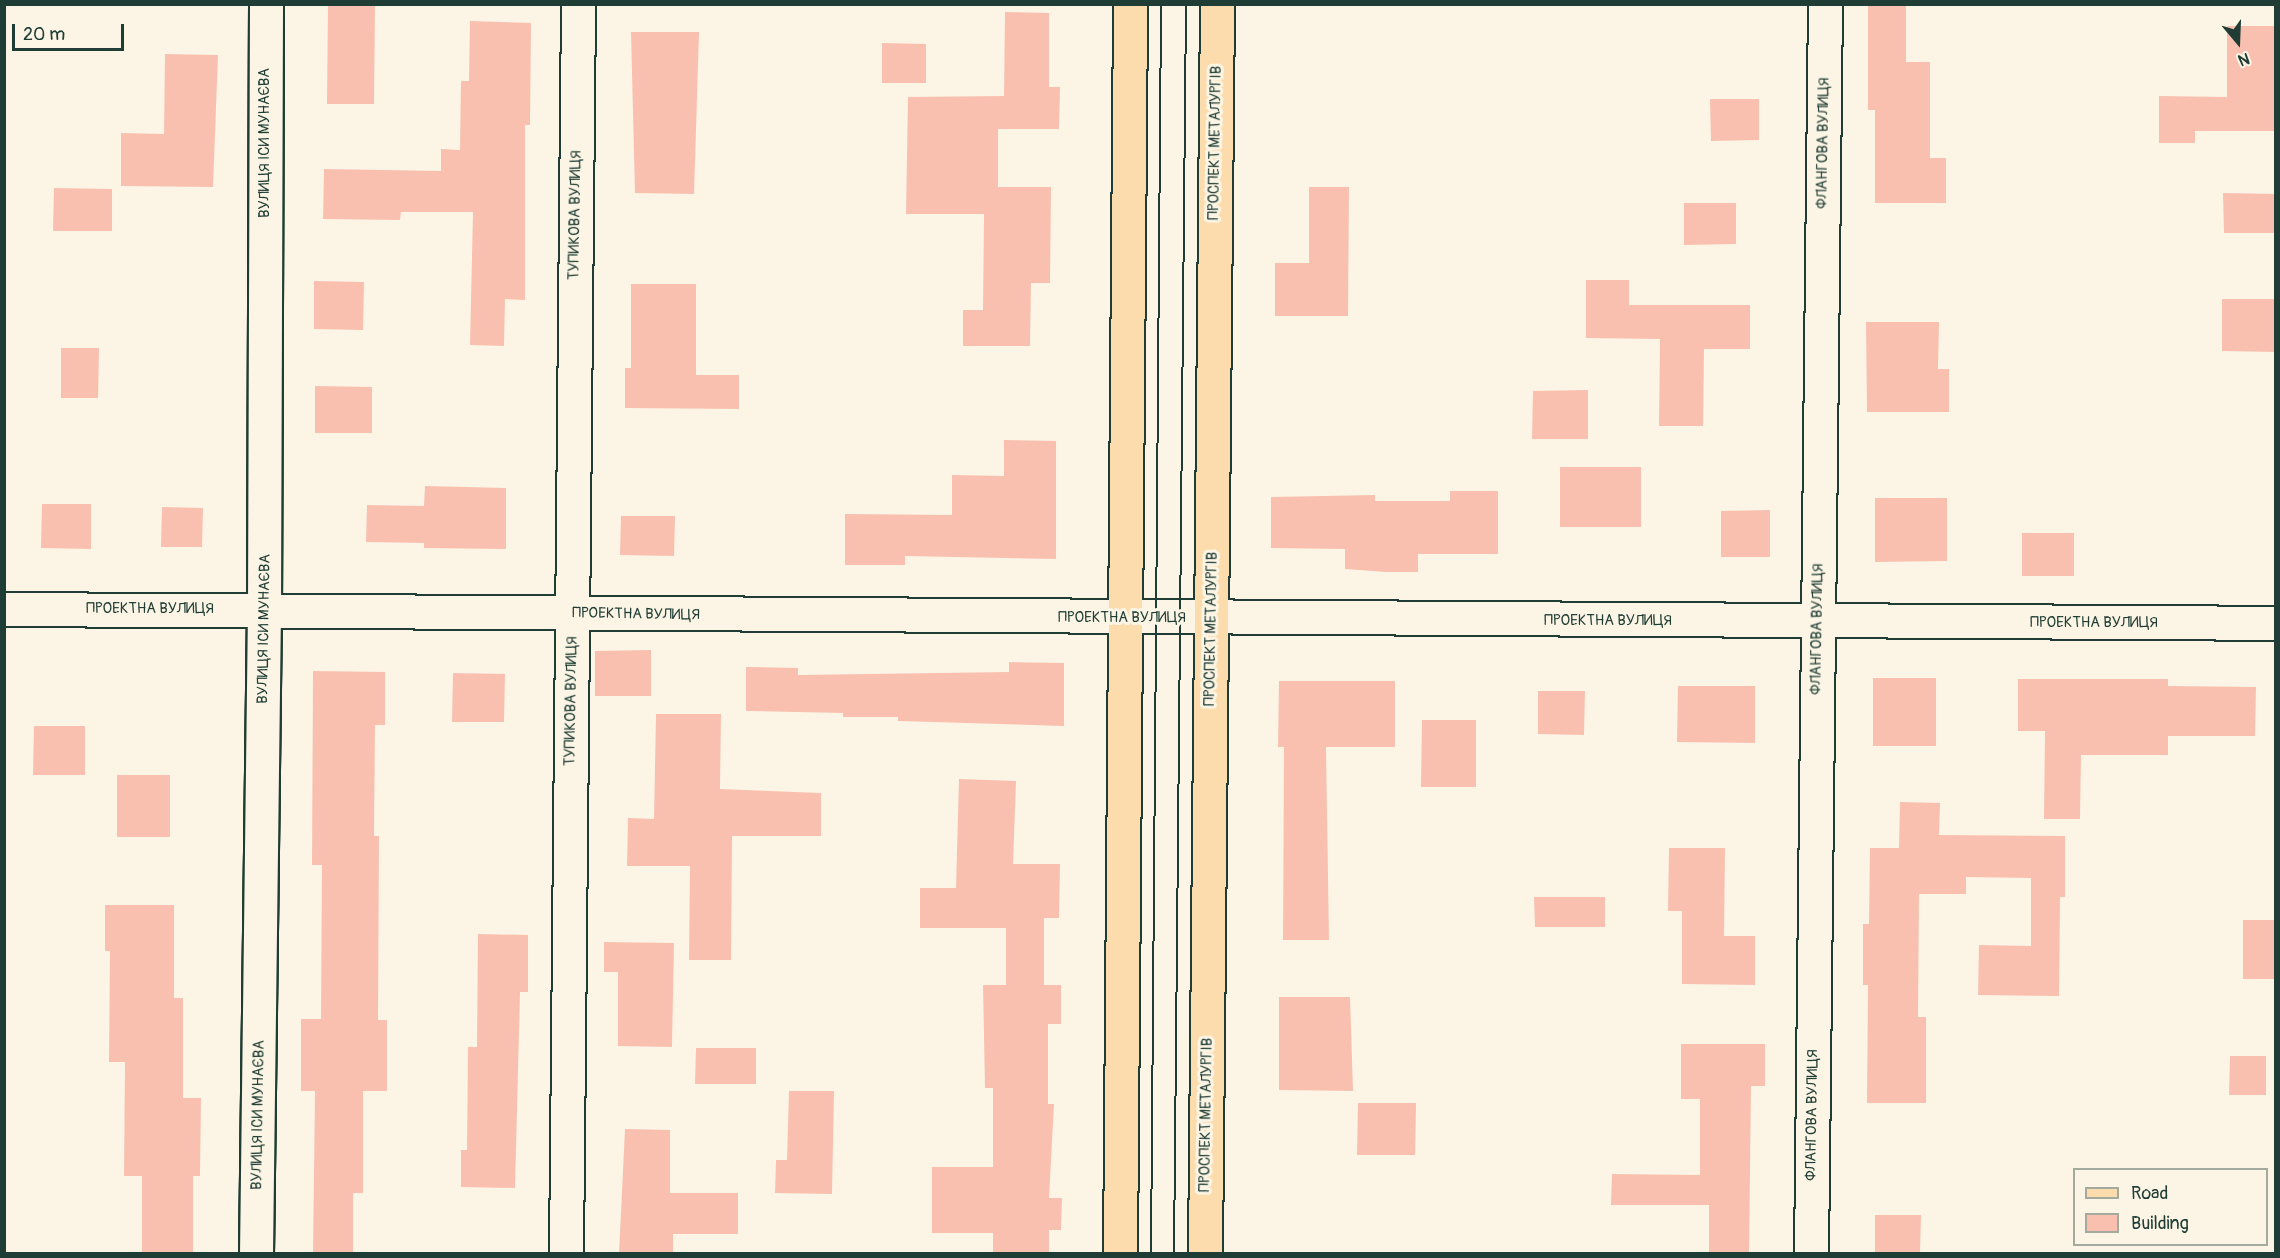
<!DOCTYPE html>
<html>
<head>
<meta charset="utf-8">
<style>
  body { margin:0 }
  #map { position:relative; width:2280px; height:1258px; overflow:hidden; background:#fcf5e5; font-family:Pangolin,sans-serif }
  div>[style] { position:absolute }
  .building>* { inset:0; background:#f9c0b0 }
  .roads { filter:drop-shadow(2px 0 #1f3d34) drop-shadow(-2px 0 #1f3d34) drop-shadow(0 2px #1f3d34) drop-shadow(0 -2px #1f3d34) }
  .minor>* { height:33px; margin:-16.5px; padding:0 16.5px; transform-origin:16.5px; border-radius:16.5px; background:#fcf5e5 }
  .major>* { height:33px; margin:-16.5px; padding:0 16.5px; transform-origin:16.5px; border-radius:16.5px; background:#fcdcac }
  .tram>* { height:1.5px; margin:-0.75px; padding:0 0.75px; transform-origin:0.75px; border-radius:0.75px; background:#1f3d34 }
  span { translate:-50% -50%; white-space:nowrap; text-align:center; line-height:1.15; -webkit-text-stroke:6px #fcf5e5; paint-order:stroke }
  .street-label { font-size:15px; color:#1f3d34 }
  .frame { position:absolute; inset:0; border:6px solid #1f3d34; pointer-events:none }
  .legend { position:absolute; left:2073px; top:1168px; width:195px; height:78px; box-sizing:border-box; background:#fcf5e5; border:2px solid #a4ab9e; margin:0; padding:8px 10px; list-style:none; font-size:18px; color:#1f3d34 }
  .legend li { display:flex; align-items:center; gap:12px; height:30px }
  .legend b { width:30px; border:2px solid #a4ab9e }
  .north { position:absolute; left:2208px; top:12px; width:60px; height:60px; -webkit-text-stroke:4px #fcf5e5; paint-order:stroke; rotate:161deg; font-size:16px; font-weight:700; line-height:24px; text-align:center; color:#1f3d34 }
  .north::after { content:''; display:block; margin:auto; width:21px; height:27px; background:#1f3d34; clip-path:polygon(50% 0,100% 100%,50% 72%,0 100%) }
  .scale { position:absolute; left:12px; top:24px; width:112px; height:27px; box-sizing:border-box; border:3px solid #1f3d34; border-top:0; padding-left:8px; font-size:18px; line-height:21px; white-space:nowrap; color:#1f3d34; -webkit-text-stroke:4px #fcf5e5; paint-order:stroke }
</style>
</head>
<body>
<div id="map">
  <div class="building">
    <div style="clip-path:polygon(328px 4px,375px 4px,374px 104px,327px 104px)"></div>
    <div style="clip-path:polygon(1868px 4px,1906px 4px,1906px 62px,1930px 62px,1930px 158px,1946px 158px,1946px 203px,1875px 203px,1875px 110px,1868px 110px)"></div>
    <div style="clip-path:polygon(1005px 12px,1049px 13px,1049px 87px,1060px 87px,1059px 129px,998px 129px,998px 187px,1051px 187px,1050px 283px,1031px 283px,1030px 346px,963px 346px,963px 310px,983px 310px,984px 214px,906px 214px,908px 97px,1004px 96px)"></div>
    <div style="clip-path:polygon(470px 21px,531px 23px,530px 125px,525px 125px,525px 300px,505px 299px,504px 346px,470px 345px,473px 212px,401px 212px,400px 220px,323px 219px,324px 169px,441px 171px,441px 149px,460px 150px,461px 81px,469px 81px)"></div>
    <div style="clip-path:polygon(2227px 26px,2276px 26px,2276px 131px,2195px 131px,2195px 143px,2159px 143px,2159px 96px,2227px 97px)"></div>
    <div style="clip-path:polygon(631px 32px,699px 32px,694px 194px,635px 193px)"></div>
    <div style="clip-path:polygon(882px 43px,926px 44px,926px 83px,882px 83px)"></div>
    <div style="clip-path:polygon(165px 54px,218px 55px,213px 187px,121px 186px,121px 133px,164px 134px)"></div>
    <div style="clip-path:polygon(1710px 99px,1759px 99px,1759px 140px,1711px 141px)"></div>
    <div style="clip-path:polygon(1309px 187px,1349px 187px,1348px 316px,1275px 316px,1275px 263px,1309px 263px)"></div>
    <div style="clip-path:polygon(54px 188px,112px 189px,112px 231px,53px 231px)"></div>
    <div style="clip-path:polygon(2223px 193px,2276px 194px,2276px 233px,2224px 233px)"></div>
    <div style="clip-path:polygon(1684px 203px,1736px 203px,1736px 244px,1684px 245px)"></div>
    <div style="clip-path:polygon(1586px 280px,1629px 280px,1629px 305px,1750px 305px,1750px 349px,1704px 349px,1703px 426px,1659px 426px,1660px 339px,1586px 338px)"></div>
    <div style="clip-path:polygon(314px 281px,364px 282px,363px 330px,314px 329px)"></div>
    <div style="clip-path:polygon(631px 284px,696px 284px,696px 375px,739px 375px,739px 409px,625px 408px,625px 368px,631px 368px)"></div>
    <div style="clip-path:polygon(2222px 299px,2276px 299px,2275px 352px,2222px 351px)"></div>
    <div style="clip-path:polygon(1866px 322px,1939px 322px,1938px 369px,1949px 369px,1949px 412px,1867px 412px)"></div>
    <div style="clip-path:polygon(61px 348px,99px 348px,98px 398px,61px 398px)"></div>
    <div style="clip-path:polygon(315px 386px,372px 387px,372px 433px,315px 433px)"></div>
    <div style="clip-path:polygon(1588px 390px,1588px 439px,1532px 439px,1533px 391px)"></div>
    <div style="clip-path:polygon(1004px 440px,1056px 441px,1056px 559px,905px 556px,905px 565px,845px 565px,845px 514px,952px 515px,952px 475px,1004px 476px)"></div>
    <div style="clip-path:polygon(1560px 467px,1641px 467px,1641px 527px,1560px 527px)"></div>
    <div style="clip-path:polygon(425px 486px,506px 488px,506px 549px,424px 548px,424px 543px,366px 542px,367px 505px,424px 506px)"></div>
    <div style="clip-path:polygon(1450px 491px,1498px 491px,1498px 554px,1418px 554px,1418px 572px,1386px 572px,1345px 569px,1345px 549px,1271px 548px,1271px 497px,1375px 495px,1375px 501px,1450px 501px)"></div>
    <div style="clip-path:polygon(1875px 498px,1947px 498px,1947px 561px,1875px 562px)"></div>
    <div style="clip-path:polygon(42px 504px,91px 504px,91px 549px,41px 548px)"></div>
    <div style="clip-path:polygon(162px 507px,203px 508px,202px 547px,161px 547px)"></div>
    <div style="clip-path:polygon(1770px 510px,1770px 557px,1721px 557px,1721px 511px)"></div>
    <div style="clip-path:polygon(621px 516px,675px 516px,674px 556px,620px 555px)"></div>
    <div style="clip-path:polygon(2022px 533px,2074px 533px,2074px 576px,2022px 576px)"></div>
    <div style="clip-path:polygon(651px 650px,651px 696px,595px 696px,595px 651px)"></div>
    <div style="clip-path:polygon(1009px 662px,1064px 663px,1064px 726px,898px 721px,898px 717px,843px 717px,843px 713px,746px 711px,746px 667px,798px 668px,798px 675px,1009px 672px)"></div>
    <div style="clip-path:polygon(313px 671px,385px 672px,385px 725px,375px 725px,374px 836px,379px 836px,378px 1020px,387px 1020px,387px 1091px,363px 1091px,363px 1193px,353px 1193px,353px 1254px,313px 1254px,315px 1091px,301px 1091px,301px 1019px,321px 1019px,322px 865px,312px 865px)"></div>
    <div style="clip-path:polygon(453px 673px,505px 674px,504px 722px,452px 722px)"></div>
    <div style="clip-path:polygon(1873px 678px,1936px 678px,1936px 746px,1873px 746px)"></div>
    <div style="clip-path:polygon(2018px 679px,2168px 679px,2168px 686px,2256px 687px,2255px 736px,2168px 736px,2168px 755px,2081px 755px,2080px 819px,2044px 819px,2045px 731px,2018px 731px)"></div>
    <div style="clip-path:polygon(1279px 681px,1395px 681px,1395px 747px,1326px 747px,1329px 940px,1283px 940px,1284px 747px,1278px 747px)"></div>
    <div style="clip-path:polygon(1678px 686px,1755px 686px,1755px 743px,1677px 742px)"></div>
    <div style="clip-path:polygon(1538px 691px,1585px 691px,1584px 735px,1538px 734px)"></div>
    <div style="clip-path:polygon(656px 714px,721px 714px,720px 789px,821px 793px,821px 836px,732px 836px,731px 960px,689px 960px,690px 866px,627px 866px,628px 818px,654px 819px)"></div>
    <div style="clip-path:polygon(1422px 720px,1476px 720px,1476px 787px,1421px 787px)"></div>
    <div style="clip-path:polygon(34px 726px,85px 726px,85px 775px,33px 775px)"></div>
    <div style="clip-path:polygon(117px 775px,170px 775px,170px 837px,117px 837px)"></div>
    <div style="clip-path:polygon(959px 779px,1016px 781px,1013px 864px,1060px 864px,1059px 918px,1044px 918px,1044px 985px,1061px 985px,1061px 1024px,1048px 1024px,1048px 1104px,1054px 1104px,1049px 1198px,1062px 1198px,1061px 1230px,1049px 1230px,1049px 1254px,993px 1254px,993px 1233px,932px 1233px,932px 1167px,993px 1167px,993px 1088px,985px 1088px,983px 985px,1006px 985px,1006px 928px,920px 928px,920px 888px,956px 888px)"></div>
    <div style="clip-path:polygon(1900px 802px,1940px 803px,1939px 835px,2065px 836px,2065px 897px,2060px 897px,2059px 996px,1978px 995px,1979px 945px,2031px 946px,2031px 878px,1966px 877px,1966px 894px,1919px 894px,1918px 1017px,1926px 1017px,1926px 1103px,1867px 1103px,1868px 985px,1863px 985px,1863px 924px,1869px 924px,1870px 848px,1899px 848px)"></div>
    <div style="clip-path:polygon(1669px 848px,1725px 848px,1724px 936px,1755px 936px,1755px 985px,1682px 984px,1682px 911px,1668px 911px)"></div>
    <div style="clip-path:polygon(1534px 897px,1605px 897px,1605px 927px,1535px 927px)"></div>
    <div style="clip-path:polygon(105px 905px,174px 905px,174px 998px,183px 998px,183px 1098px,201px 1098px,200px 1176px,193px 1176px,193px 1254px,142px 1254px,142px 1176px,124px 1176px,125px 1062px,109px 1062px,110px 951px,105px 951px)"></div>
    <div style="clip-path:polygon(2243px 920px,2276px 920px,2276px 979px,2243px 979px)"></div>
    <div style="clip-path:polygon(478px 934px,528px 935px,528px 992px,520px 992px,515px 1188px,461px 1187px,461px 1150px,467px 1150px,468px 1047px,477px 1047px)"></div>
    <div style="clip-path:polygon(604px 942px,674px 943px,672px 1047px,618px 1046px,618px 972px,604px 972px)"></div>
    <div style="clip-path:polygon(1279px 997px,1350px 997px,1353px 1091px,1279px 1090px)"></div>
    <div style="clip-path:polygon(1681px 1044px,1765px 1044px,1765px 1086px,1751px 1086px,1749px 1254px,1709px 1254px,1709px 1205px,1611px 1205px,1612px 1174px,1700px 1175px,1700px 1099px,1681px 1099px)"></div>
    <div style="clip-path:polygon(696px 1048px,756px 1048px,756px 1084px,695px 1084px)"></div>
    <div style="clip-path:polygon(2230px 1056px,2266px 1056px,2266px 1095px,2229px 1095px)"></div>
    <div style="clip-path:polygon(789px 1091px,834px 1091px,832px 1194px,775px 1193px,776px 1160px,787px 1160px)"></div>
    <div style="clip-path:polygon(1358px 1103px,1416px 1103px,1415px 1155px,1357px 1155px)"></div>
    <div style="clip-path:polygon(625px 1129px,670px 1130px,670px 1193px,738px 1193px,738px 1234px,673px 1234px,673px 1254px,619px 1254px)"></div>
    <div style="clip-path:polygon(1875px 1215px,1921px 1215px,1920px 1254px,1875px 1254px)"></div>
  </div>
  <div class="roads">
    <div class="minor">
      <div style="left:4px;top:609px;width:2272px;rotate:0.35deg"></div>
      <div style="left:256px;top:1254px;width:645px;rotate:-89.29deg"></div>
      <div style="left:264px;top:609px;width:605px;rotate:-89.81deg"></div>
      <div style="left:566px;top:1254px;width:1250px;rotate:-89.45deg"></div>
      <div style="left:1811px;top:1254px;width:1250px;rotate:-89.36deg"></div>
    </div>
    <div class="major">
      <div style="left:1120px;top:1254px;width:1250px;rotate:-89.54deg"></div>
      <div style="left:1205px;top:1254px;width:1250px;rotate:-89.45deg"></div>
    </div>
  </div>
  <div class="tram">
    <div style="left:1151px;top:1254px;width:1250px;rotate:-89.54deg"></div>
    <div style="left:1174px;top:1254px;width:1250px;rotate:-89.45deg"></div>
  </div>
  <div class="street-label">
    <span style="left:265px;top:143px;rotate:-90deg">ВУЛИЦЯ ІСИ МУНАЄВА</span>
    <span style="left:1215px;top:143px;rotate:-89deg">ПРОСПЕКТ МЕТАЛУРГІВ</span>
    <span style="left:1823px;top:143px;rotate:-89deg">ФЛАНГОВА ВУЛИЦЯ</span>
    <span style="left:575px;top:215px;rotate:-89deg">ТУПИКОВА ВУЛИЦЯ</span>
    <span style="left:150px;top:609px">ПРОЕКТНА ВУЛИЦЯ</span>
    <span style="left:636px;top:614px;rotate:1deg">ПРОЕКТНА ВУЛИЦЯ</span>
    <span style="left:1122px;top:618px">ПРОЕКТНА ВУЛИЦЯ</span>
    <span style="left:1608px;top:621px">ПРОЕКТНА ВУЛИЦЯ</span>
    <span style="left:2094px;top:623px">ПРОЕКТНА ВУЛИЦЯ</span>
    <span style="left:264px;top:629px;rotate:-89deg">ВУЛИЦЯ ІСИ МУНАЄВА</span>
    <span style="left:1211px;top:629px;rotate:-89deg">ПРОСПЕКТ МЕТАЛУРГІВ</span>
    <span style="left:1817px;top:629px;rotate:-89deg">ФЛАНГОВА ВУЛИЦЯ</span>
    <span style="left:571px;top:701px;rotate:-89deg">ТУПИКОВА ВУЛИЦЯ</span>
    <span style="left:258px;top:1115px;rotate:-89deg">ВУЛИЦЯ ІСИ МУНАЄВА</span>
    <span style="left:1206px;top:1115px;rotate:-89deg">ПРОСПЕКТ МЕТАЛУРГІВ</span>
    <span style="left:1812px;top:1115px;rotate:-89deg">ФЛАНГОВА ВУЛИЦЯ</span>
  </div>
  <div class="frame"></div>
  <ul class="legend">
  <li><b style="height:8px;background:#fcdcac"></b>Road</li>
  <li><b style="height:16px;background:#f9c0b0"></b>Building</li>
  </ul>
  <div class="north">N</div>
  <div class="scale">20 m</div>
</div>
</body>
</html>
